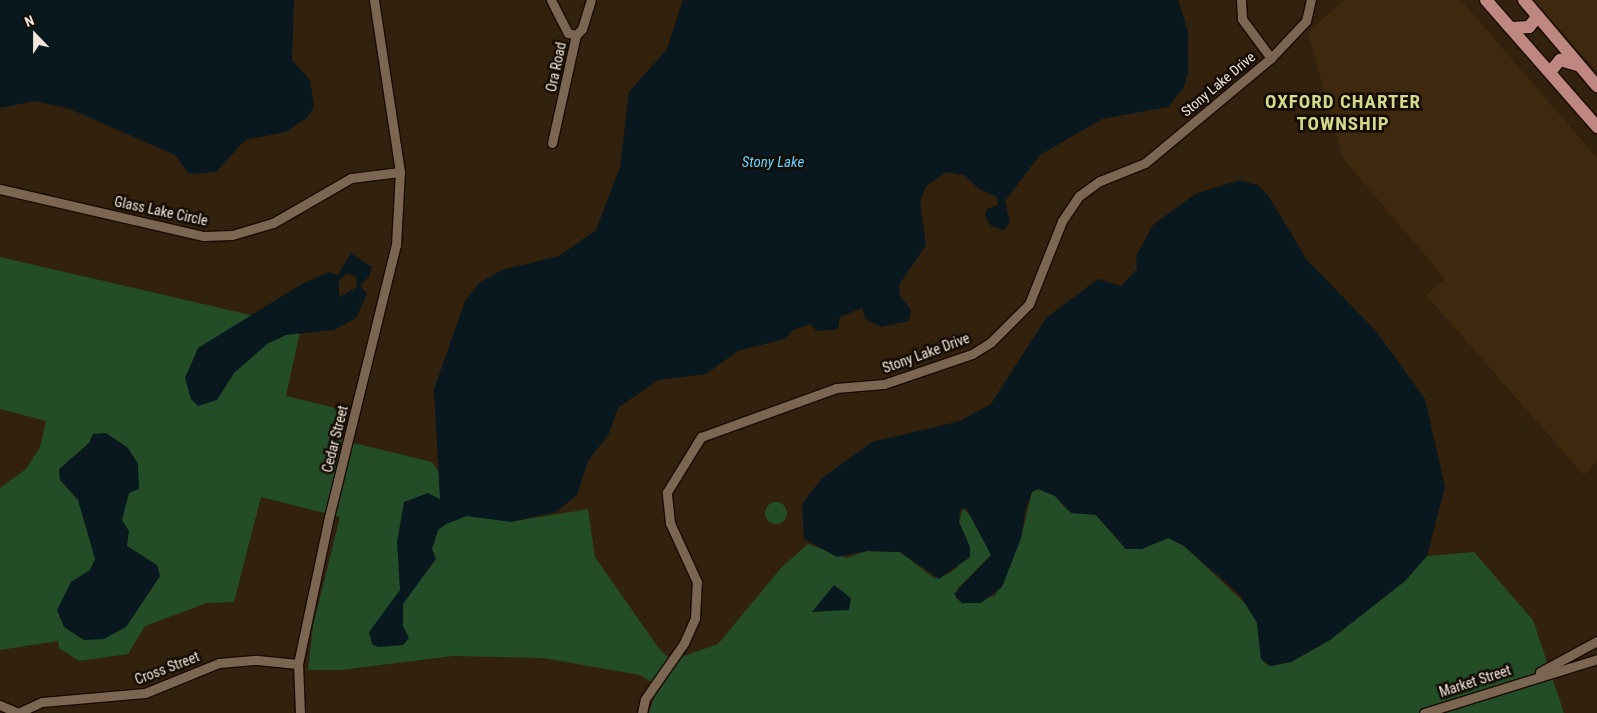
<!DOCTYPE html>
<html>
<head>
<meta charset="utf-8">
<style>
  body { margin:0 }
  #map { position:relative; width:1597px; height:713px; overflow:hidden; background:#32210d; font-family:"Roboto Condensed",sans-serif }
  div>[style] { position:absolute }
  .built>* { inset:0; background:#3e290e }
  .green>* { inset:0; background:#234d26 }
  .round { border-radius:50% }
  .water>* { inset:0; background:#09181e }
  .roads { filter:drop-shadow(1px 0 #190a00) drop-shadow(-1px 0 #190a00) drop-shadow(0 1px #190a00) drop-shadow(0 -1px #190a00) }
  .street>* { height:9px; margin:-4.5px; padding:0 4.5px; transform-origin:4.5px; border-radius:4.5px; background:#7b6751 }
  .primary>* { height:12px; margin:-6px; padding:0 6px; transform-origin:6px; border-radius:6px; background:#be8881 }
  span { translate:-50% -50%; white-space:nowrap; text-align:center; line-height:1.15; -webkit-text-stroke:5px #140c05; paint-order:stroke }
  .street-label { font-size:14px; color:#f2e6da }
  .water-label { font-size:15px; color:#61d4fd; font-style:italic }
  .district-label { font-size:19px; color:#d2d98c; font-weight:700; letter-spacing:1px }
  .north { position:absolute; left:10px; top:10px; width:50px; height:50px; -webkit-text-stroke:4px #140c05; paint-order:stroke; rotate:338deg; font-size:14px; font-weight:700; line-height:20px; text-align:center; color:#f2e6da }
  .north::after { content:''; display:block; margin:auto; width:18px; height:22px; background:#f2e6da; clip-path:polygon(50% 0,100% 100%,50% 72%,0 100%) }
</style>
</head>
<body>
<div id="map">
  <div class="built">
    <div style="clip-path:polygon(1344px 0,1461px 0,1597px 158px,1597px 461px,1584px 475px,1426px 295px,1445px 279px,1343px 158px,1308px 33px)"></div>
    <div style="clip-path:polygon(1534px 0,1597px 0,1597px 72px)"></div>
  </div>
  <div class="green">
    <div style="clip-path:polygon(0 257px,268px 319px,300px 332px,286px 396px,344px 410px,337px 439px,432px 462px,467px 516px,515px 521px,588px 509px,595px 557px,660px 650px,676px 664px,681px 657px,718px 644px,781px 568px,808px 544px,846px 558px,867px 551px,900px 552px,934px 578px,946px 575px,957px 568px,967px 540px,959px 522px,963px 508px,978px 525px,991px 555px,958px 588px,956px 598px,962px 603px,995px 596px,1021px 538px,1032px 492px,1038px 489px,1055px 496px,1066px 509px,1096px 515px,1126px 549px,1168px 538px,1184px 546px,1250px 608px,1257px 623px,1261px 659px,1268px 666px,1291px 662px,1325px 643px,1405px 581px,1427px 556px,1474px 552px,1533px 620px,1564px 713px,649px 713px,658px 686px,640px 675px,543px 658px,453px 656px,341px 670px,308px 670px,313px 626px,340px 517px,261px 497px,234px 602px,207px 603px,145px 626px,128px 654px,79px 661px,59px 648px,58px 641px,0 650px,0 488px,26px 469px,40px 447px,46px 421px,0 409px)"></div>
    <div class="round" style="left:765px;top:502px;width:22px;height:22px"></div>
  </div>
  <div class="water">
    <div style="clip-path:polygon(0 0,294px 0,292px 60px,310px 80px,314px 106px,308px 117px,286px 132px,245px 140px,216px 172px,189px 174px,175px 155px,70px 109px,35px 101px,0 108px)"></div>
    <div style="clip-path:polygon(683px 0,1178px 0,1188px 31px,1188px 72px,1184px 87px,1168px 107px,1102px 119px,1040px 155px,1005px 201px,1010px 222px,1004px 230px,991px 226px,985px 216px,987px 209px,998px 205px,997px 197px,979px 189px,964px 175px,947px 172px,926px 186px,920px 202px,926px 245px,899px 285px,900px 296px,911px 310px,909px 321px,881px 327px,865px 319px,862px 308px,840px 317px,838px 329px,816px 331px,811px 324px,793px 330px,785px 339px,738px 351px,706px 374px,658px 380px,618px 408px,609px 434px,588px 461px,577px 495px,556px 512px,511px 522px,467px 516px,446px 524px,438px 530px,432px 549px,436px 559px,403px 604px,403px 626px,409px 638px,403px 645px,378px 647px,372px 644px,369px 632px,400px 590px,397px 542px,404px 502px,428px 493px,440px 499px,434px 389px,465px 301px,479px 283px,502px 270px,559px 256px,596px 230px,620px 167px,629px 92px,667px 49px)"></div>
    <div style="clip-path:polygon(1239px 180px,1258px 185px,1268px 195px,1307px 260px,1376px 331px,1425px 399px,1445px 487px,1427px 556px,1405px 581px,1330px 640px,1291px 662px,1271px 666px,1261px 659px,1257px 623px,1240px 595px,1184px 546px,1168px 538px,1142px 549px,1126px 549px,1096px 515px,1071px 513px,1055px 496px,1038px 489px,1032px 492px,1026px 507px,1021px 538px,1002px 587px,981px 603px,962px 603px,954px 594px,991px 555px,966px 508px,960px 510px,959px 522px,970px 547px,970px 557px,939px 579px,900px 552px,867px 551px,837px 557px,804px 539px,802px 504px,822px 478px,872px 442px,960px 421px,991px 404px,1046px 318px,1098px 279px,1121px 286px,1137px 269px,1136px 256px,1153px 225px,1195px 194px)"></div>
    <div style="clip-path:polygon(evenodd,351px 253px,372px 267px,369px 277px,360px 285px,367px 294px,356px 318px,334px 330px,286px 335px,267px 344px,234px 373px,217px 400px,198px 406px,191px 399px,185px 378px,198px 348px,302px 284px,329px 272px,338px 275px,351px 253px,347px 273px,356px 277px,357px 287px,339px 297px,339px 280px,347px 273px)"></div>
    <div style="clip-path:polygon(106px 433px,128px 448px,138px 464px,139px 489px,129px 493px,122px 520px,129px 531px,127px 546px,157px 565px,160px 576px,126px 627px,104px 639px,84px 640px,64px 627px,57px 610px,71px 582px,90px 570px,95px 559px,78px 500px,60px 480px,59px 469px,89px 443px,93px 434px)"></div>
    <div style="clip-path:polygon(834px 585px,851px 598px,849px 610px,812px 612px)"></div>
  </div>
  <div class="roads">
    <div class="street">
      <div style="left:551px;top:0;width:37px;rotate:63deg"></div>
      <div style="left:568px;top:33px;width:8px;rotate:14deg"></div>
      <div style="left:1241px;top:0;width:19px;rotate:87deg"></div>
      <div style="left:1242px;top:19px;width:49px;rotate:53.4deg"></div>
      <div style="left:576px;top:35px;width:8px;rotate:-45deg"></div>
      <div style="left:582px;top:29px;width:30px;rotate:-73deg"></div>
      <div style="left:552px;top:143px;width:111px;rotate:-77.5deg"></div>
      <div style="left:0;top:189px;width:209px;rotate:13deg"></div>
      <div style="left:204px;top:236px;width:28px;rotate:-2deg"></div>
      <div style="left:232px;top:235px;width:43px;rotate:-16.3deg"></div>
      <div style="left:273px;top:223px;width:90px;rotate:-30deg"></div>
      <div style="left:351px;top:178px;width:49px;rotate:-7deg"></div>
      <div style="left:400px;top:172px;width:174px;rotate:-98.6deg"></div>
      <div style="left:1540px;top:672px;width:65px;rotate:-28.5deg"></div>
      <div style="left:0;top:705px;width:20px;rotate:24deg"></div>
      <div style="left:18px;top:713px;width:26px;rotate:-25deg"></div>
      <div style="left:42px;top:702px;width:103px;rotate:-5deg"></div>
      <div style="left:145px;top:693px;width:80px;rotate:-22.1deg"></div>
      <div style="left:219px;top:663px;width:38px;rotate:-5deg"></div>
      <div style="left:257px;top:660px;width:41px;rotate:5.6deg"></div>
      <div style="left:300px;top:713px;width:49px;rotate:-92.3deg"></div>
      <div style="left:298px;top:664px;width:150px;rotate:-78.1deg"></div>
      <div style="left:329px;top:517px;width:280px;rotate:-76.2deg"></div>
      <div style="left:396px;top:245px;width:73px;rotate:-86.9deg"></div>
      <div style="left:642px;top:713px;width:14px;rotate:-78deg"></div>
      <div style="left:645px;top:699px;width:68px;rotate:-55.1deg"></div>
      <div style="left:684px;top:643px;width:27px;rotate:-66deg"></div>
      <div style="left:695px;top:618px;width:36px;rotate:-87deg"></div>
      <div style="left:697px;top:582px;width:65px;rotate:-114.6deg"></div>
      <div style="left:670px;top:523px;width:31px;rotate:-96deg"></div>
      <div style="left:667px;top:492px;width:65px;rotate:-58.3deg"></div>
      <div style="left:701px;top:437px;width:144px;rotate:-19.9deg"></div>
      <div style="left:836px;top:388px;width:48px;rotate:-4.8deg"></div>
      <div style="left:884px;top:384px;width:93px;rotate:-18.8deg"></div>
      <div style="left:972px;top:354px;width:22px;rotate:-32deg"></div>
      <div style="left:991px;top:342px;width:54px;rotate:-45deg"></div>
      <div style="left:1029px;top:304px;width:89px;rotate:-68.3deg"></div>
      <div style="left:1062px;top:221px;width:30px;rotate:-56deg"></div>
      <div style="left:1079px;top:196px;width:26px;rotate:-36deg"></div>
      <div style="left:1100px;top:181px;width:48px;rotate:-21.8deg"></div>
      <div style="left:1145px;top:163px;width:164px;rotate:-39.8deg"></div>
      <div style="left:1271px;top:58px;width:51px;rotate:-46.6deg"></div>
      <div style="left:1306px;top:21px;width:22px;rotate:-77deg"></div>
      <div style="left:1424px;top:713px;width:181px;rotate:-17.3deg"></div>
    </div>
    <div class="primary">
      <div style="left:1486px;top:0;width:169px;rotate:48.8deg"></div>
      <div style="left:1524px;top:0;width:113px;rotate:49.7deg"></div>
      <div style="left:1512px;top:28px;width:17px;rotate:-3deg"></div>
      <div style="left:1529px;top:27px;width:14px;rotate:-51deg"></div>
      <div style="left:1550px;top:72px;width:16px;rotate:-50deg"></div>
      <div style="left:1560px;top:60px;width:19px;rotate:16deg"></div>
    </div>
  </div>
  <div class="street-label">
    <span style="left:556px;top:67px;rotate:-78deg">Ora Road</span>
    <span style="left:1218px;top:84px;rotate:-40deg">Stony Lake Drive</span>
    <span style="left:161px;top:211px;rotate:12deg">Glass Lake Circle</span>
    <span style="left:926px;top:353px;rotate:-20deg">Stony Lake Drive</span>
    <span style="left:335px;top:439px;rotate:-76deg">Cedar Street</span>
    <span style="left:167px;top:668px;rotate:-21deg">Cross Street</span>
    <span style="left:1475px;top:681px;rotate:-18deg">Market Street</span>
  </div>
  <div class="water-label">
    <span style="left:773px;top:163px">Stony Lake</span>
  </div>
  <div class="district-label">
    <span style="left:1343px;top:113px">OXFORD CHARTER<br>TOWNSHIP</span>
  </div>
  <div class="north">N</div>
</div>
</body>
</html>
